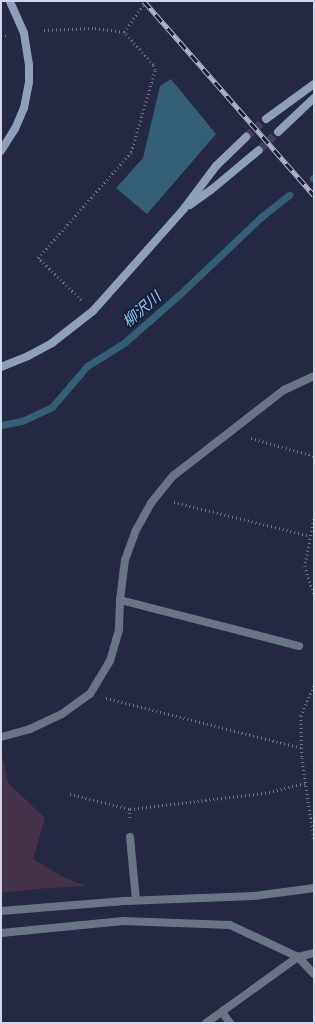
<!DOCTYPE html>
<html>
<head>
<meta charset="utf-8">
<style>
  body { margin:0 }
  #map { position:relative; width:315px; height:1024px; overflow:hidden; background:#242840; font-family:"Varela Round","Noto Sans JP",sans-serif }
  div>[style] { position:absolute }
  .green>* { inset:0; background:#433248 }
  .water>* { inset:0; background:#346076 }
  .stream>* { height:7px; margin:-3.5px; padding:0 3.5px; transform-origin:3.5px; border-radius:3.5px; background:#346076 }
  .secondary-tunnel>* { height:8px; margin-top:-4px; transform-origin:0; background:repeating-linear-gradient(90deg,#3e4259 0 8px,transparent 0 12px) }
  .path>* { height:2.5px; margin-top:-1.25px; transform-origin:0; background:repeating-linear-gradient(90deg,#707488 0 1px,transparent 0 4px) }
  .lane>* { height:8px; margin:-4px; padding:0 4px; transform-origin:4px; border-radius:4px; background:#697584 }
  .street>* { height:8px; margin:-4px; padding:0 4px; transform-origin:4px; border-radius:4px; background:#697584 }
  .secondary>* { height:8px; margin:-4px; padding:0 4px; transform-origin:4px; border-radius:4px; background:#8da0b7 }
  .rail>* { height:4.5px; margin-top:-2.25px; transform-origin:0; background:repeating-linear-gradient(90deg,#1a1e35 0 9px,#b2b6c6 0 18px); box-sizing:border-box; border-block:1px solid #b2b6c6 }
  span { translate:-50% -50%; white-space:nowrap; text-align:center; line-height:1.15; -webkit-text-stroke:3.5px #1a1e35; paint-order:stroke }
  .water-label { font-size:15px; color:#84cdf3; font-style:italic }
  .frame { position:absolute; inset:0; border:2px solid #d1d5e4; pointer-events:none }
</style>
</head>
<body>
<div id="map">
  <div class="green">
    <div style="clip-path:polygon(3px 758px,8px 783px,45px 818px,33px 859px,65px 878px,87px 886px,34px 889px,1px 893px,1px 759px)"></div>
  </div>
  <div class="water">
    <div style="clip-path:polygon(171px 79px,216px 134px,147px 214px,116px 188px,143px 158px,160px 86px)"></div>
  </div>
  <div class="stream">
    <div style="left:313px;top:178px;width:1px"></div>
    <div style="left:1px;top:425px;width:21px;rotate:-11deg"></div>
    <div style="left:22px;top:421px;width:33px;rotate:-25deg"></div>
    <div style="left:52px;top:407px;width:54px;rotate:-49.5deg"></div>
    <div style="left:87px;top:366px;width:44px;rotate:-31.9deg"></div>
    <div style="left:124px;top:343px;width:74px;rotate:-41.2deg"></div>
    <div style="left:180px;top:294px;width:112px;rotate:-43.5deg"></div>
    <div style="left:261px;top:217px;width:36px;rotate:-38deg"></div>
  </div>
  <div class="secondary-tunnel">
    <div style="left:246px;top:137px;width:27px;rotate:-42deg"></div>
    <div style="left:259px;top:150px;width:26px;rotate:-43deg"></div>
  </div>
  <div class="path">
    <div style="left:44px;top:30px;width:51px;rotate:-2.2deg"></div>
    <div style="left:95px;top:28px;width:29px;rotate:8deg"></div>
    <div style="left:1px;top:36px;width:5px;rotate:-11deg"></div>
    <div style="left:81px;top:300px;width:60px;rotate:-135.7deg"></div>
    <div style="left:38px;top:258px;width:141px;rotate:-48.7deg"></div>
    <div style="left:131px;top:152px;width:85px;rotate:-73.7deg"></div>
    <div style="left:155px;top:70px;width:5px;rotate:-112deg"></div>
    <div style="left:153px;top:65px;width:44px;rotate:-131.3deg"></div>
    <div style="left:124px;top:32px;width:38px;rotate:-55deg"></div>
    <div style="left:251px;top:438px;width:66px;rotate:15.9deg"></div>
    <div style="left:174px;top:502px;width:140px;rotate:14deg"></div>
    <div style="left:314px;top:519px;width:48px;rotate:100.8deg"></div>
    <div style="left:305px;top:566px;width:31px;rotate:73deg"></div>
    <div style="left:314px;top:686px;width:33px;rotate:113deg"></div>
    <div style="left:301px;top:716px;width:42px;rotate:88.6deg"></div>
    <div style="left:302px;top:758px;width:82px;rotate:81.6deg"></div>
    <div style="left:106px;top:698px;width:202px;rotate:14.3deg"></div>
    <div style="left:70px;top:794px;width:62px;rotate:14deg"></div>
    <div style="left:130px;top:809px;width:136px;rotate:-6.8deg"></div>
    <div style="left:265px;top:793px;width:42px;rotate:-13.7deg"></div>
    <div style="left:130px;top:809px;width:11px;rotate:90deg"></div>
  </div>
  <div class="lane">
    <div style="left:120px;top:600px;width:185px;rotate:14.4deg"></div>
    <div style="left:130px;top:837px;width:63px;rotate:84.6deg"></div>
    <div style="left:1px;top:933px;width:123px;rotate:-5.6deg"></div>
    <div style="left:123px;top:921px;width:107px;rotate:2.1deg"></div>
    <div style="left:230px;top:925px;width:75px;rotate:25.2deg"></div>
  </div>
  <div class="street">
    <div style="left:1px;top:737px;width:30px;rotate:-15deg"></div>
    <div style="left:30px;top:729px;width:35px;rotate:-25deg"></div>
    <div style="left:62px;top:714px;width:34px;rotate:-36deg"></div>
    <div style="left:90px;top:694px;width:39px;rotate:-59deg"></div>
    <div style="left:110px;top:661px;width:33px;rotate:-74deg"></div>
    <div style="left:119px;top:629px;width:29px;rotate:-88deg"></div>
    <div style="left:120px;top:600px;width:40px;rotate:-82.9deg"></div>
    <div style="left:125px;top:560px;width:30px;rotate:-70deg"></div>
    <div style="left:135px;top:532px;width:33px;rotate:-61deg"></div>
    <div style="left:151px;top:503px;width:35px;rotate:-51deg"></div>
    <div style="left:173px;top:476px;width:140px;rotate:-37.8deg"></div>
    <div style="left:284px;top:390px;width:33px;rotate:-25deg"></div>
    <div style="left:1px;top:911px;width:124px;rotate:-4.6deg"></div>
    <div style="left:125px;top:901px;width:129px;rotate:-2.2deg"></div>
    <div style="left:254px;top:896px;width:61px;rotate:-7.6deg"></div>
    <div style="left:298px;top:957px;width:23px;rotate:47deg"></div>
    <div style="left:222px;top:1012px;width:14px;rotate:54deg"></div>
    <div style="left:206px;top:1023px;width:113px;rotate:-35.7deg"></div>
    <div style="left:298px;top:957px;width:16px;rotate:-14deg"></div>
  </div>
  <div class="secondary">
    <div style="left:266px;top:119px;width:59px;rotate:-36.1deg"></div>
    <div style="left:278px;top:132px;width:50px;rotate:-43.4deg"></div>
    <div style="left:1px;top:151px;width:26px;rotate:-58deg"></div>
    <div style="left:15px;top:129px;width:23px;rotate:-67deg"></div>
    <div style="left:24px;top:108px;width:26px;rotate:-79deg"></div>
    <div style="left:29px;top:82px;width:17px;rotate:-90deg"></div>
    <div style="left:29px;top:65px;width:32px;rotate:-99deg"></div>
    <div style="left:24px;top:33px;width:35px;rotate:-114deg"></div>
    <div style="left:190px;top:205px;width:26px;rotate:-36deg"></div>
    <div style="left:211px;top:190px;width:62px;rotate:-39.8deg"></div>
    <div style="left:1px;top:367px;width:29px;rotate:-22deg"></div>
    <div style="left:28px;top:356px;width:27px;rotate:-28deg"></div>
    <div style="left:52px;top:343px;width:52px;rotate:-38deg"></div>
    <div style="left:93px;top:311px;width:135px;rotate:-48.3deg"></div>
    <div style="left:183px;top:210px;width:55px;rotate:-53.1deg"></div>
    <div style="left:216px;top:166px;width:42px;rotate:-44deg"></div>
  </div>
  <div class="rail">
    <div style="left:144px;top:1px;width:258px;rotate:48.8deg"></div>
  </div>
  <div class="water-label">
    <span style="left:142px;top:310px;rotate:-41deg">柳沢川</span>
  </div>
  <div class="frame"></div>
</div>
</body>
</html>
